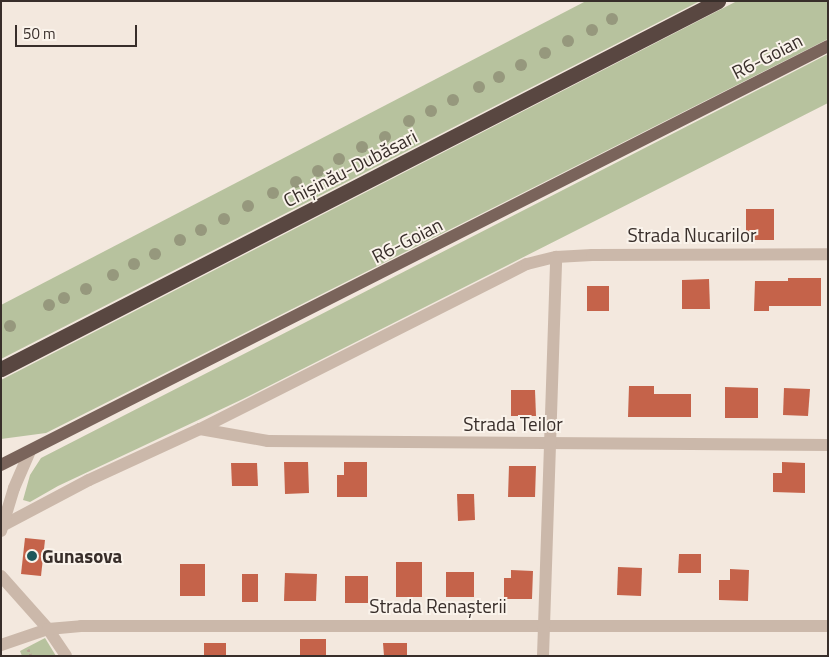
<!DOCTYPE html>
<html>
<head>
<meta charset="utf-8">
<style>
  body { margin:0 }
  #map { position:relative; width:829px; height:657px; overflow:hidden; background:#f3e8de; font-family:"Titillium Web",sans-serif }
  div>[style] { position:absolute }
  .green>* { inset:0; background:#b7c29e }
  .building>* { inset:0; background:#c5634a }
  .path>* { height:3px; margin-top:-1.5px; transform-origin:0; background:repeating-linear-gradient(90deg,#b7a294 0 2.5px,transparent 0 5px) }
  .minor>* { height:12px; margin:-6px; padding:0 6px; transform-origin:6px; border-radius:6px; background:#cbb8aa }
  .major>* { height:12px; margin:-6px; padding:0 6px; transform-origin:6px; border-radius:6px; background:#7a645b }
  .highway>* { height:15px; margin:-7.5px; padding:0 7.5px; transform-origin:7.5px; border-radius:7.5px; background:#594741 }
  .trees>* { width:12px; height:12px; margin:-6px; border-radius:50%; background:#96987d }
  .dots>* { width:14px; height:14px; translate:-50% -50%; box-sizing:border-box; border:2px solid #faf3eb; border-radius:50% }
  span { translate:-50% -50%; white-space:nowrap; text-align:center; line-height:1.15; -webkit-text-stroke:4px #faf3eb; paint-order:stroke }
  .street-label { font-size:19px; color:#382e2a }
  .poi-label { font-size:19px; color:#382e2a; font-weight:700 }
  .left { translate:0 -50%; text-align:left }
  .frame { position:absolute; inset:0; border:2px solid #382e2a; pointer-events:none }
  .scale { position:absolute; left:15px; top:25px; width:122px; height:22px; box-sizing:border-box; border:2px solid #382e2a; border-top:0; padding-left:6px; font-size:15px; line-height:18px; white-space:nowrap; color:#382e2a; -webkit-text-stroke:4px #faf3eb; paint-order:stroke }
</style>
</head>
<body>
<div id="map">
  <div class="green">
    <div style="clip-path:polygon(586px 1px,700px 1px,1px 359px,1px 305px)"></div>
    <div style="clip-path:polygon(737px 1px,828px 1px,828px 39px,46px 433px,1px 439px,1px 380px)"></div>
    <div style="clip-path:polygon(828px 54px,828px 103px,243px 399px,58px 486px,30px 502px,23px 500px,30px 475px,41px 458px)"></div>
    <div style="clip-path:polygon(45px 638px,56px 656px,22px 656px,20px 651px)"></div>
  </div>
  <div class="building">
    <div style="clip-path:polygon(746px 209px,774px 209px,774px 240px,746px 240px)"></div>
    <div style="clip-path:polygon(788px 278px,821px 278px,821px 306px,769px 306px,769px 311px,754px 311px,755px 281px,788px 281px)"></div>
    <div style="clip-path:polygon(709px 279px,710px 309px,682px 309px,682px 280px)"></div>
    <div style="clip-path:polygon(587px 286px,609px 286px,609px 311px,587px 311px)"></div>
    <div style="clip-path:polygon(629px 386px,654px 386px,654px 394px,691px 394px,691px 417px,628px 417px)"></div>
    <div style="clip-path:polygon(725px 387px,758px 388px,758px 418px,725px 418px)"></div>
    <div style="clip-path:polygon(784px 388px,810px 389px,808px 416px,783px 415px)"></div>
    <div style="clip-path:polygon(511px 390px,535px 390px,536px 416px,511px 416px)"></div>
    <div style="clip-path:polygon(284px 462px,308px 462px,309px 493px,285px 494px)"></div>
    <div style="clip-path:polygon(344px 462px,367px 462px,367px 497px,337px 497px,337px 475px,344px 475px)"></div>
    <div style="clip-path:polygon(782px 462px,805px 463px,805px 493px,773px 492px,773px 473px,782px 473px)"></div>
    <div style="clip-path:polygon(231px 463px,257px 463px,258px 486px,232px 486px)"></div>
    <div style="clip-path:polygon(509px 466px,536px 466px,535px 497px,508px 497px)"></div>
    <div style="clip-path:polygon(457px 494px,474px 494px,475px 520px,458px 521px)"></div>
    <div style="clip-path:polygon(25px 538px,45px 540px,41px 576px,21px 574px)"></div>
    <div style="clip-path:polygon(679px 554px,701px 554px,701px 573px,678px 573px)"></div>
    <div style="clip-path:polygon(396px 562px,422px 562px,422px 597px,396px 597px)"></div>
    <div style="clip-path:polygon(180px 564px,205px 564px,205px 596px,180px 596px)"></div>
    <div style="clip-path:polygon(618px 567px,642px 568px,641px 596px,617px 595px)"></div>
    <div style="clip-path:polygon(730px 569px,749px 570px,748px 601px,719px 600px,719px 580px,730px 580px)"></div>
    <div style="clip-path:polygon(511px 570px,533px 571px,532px 599px,504px 599px,504px 578px,511px 578px)"></div>
    <div style="clip-path:polygon(446px 572px,474px 572px,474px 597px,446px 597px)"></div>
    <div style="clip-path:polygon(285px 573px,317px 574px,316px 601px,284px 601px)"></div>
    <div style="clip-path:polygon(242px 574px,258px 574px,258px 602px,242px 602px)"></div>
    <div style="clip-path:polygon(345px 576px,368px 576px,368px 603px,345px 603px)"></div>
    <div style="clip-path:polygon(300px 639px,326px 639px,326px 656px,300px 656px)"></div>
    <div style="clip-path:polygon(204px 643px,226px 643px,226px 656px,204px 656px)"></div>
    <div style="clip-path:polygon(383px 643px,407px 643px,407px 656px,384px 656px)"></div>
  </div>
  <div class="path">
    <div style="left:28px;top:649px;width:8px;rotate:67deg"></div>
  </div>
  <div class="minor">
    <div style="left:200px;top:429px;width:69px;rotate:10deg"></div>
    <div style="left:268px;top:441px;width:560px;rotate:0.41deg"></div>
    <div style="left:2px;top:526px;width:98px;rotate:-27.9deg"></div>
    <div style="left:89px;top:480px;width:122px;rotate:-24.7deg"></div>
    <div style="left:200px;top:429px;width:366px;rotate:-26.8deg"></div>
    <div style="left:527px;top:264px;width:30px;rotate:-14deg"></div>
    <div style="left:556px;top:257px;width:36px;rotate:-3deg"></div>
    <div style="left:592px;top:255px;width:236px;rotate:-0.2deg"></div>
    <div style="left:1px;top:531px;width:45px;rotate:-73.2deg"></div>
    <div style="left:14px;top:488px;width:40px;rotate:-66.6deg"></div>
    <div style="left:1px;top:576px;width:71px;rotate:48.4deg"></div>
    <div style="left:48px;top:629px;width:32px;rotate:56deg"></div>
    <div style="left:1px;top:645px;width:50px;rotate:-18.8deg"></div>
    <div style="left:48px;top:629px;width:33px;rotate:-5deg"></div>
    <div style="left:81px;top:626px;width:747px"></div>
    <div style="left:543px;top:656px;width:399px;rotate:-88.1deg"></div>
  </div>
  <div class="major">
    <div style="left:1px;top:465px;width:927px;rotate:-26.87deg"></div>
  </div>
  <div class="highway">
    <div style="left:1px;top:369px;width:806px;rotate:-27.17deg"></div>
  </div>
  <div class="trees">
    <div style="left:612px;top:19px"></div>
    <div style="left:592px;top:30px"></div>
    <div style="left:568px;top:41px"></div>
    <div style="left:545px;top:53px"></div>
    <div style="left:521px;top:65px"></div>
    <div style="left:499px;top:77px"></div>
    <div style="left:479px;top:87px"></div>
    <div style="left:453px;top:100px"></div>
    <div style="left:431px;top:111px"></div>
    <div style="left:409px;top:121px"></div>
    <div style="left:385px;top:137px"></div>
    <div style="left:362px;top:147px"></div>
    <div style="left:339px;top:159px"></div>
    <div style="left:318px;top:171px"></div>
    <div style="left:296px;top:182px"></div>
    <div style="left:273px;top:193px"></div>
    <div style="left:248px;top:206px"></div>
    <div style="left:224px;top:219px"></div>
    <div style="left:201px;top:230px"></div>
    <div style="left:180px;top:240px"></div>
    <div style="left:155px;top:254px"></div>
    <div style="left:134px;top:264px"></div>
    <div style="left:113px;top:275px"></div>
    <div style="left:86px;top:289px"></div>
    <div style="left:64px;top:298px"></div>
    <div style="left:49px;top:305px"></div>
    <div style="left:10px;top:326px"></div>
  </div>
  <div class="dots">
    <div style="left:32px;top:556px;background:#1f585a"></div>
  </div>
  <div class="street-label">
    <span style="left:767px;top:56px;rotate:-27deg">R6-Goian</span>
    <span style="left:350px;top:168px;rotate:-27deg">Chișinău-Dubăsari</span>
    <span style="left:692px;top:235px">Strada Nucarilor</span>
    <span style="left:407px;top:240px;rotate:-27deg">R6-Goian</span>
    <span style="left:513px;top:424px">Strada Teilor</span>
    <span style="left:438px;top:606px">Strada Renașterii</span>
  </div>
  <div class="poi-label">
    <span class="left" style="left:42px;top:556px">Gunasova</span>
  </div>
  <div class="frame"></div>
  <div class="scale">50 m</div>
</div>
</body>
</html>
